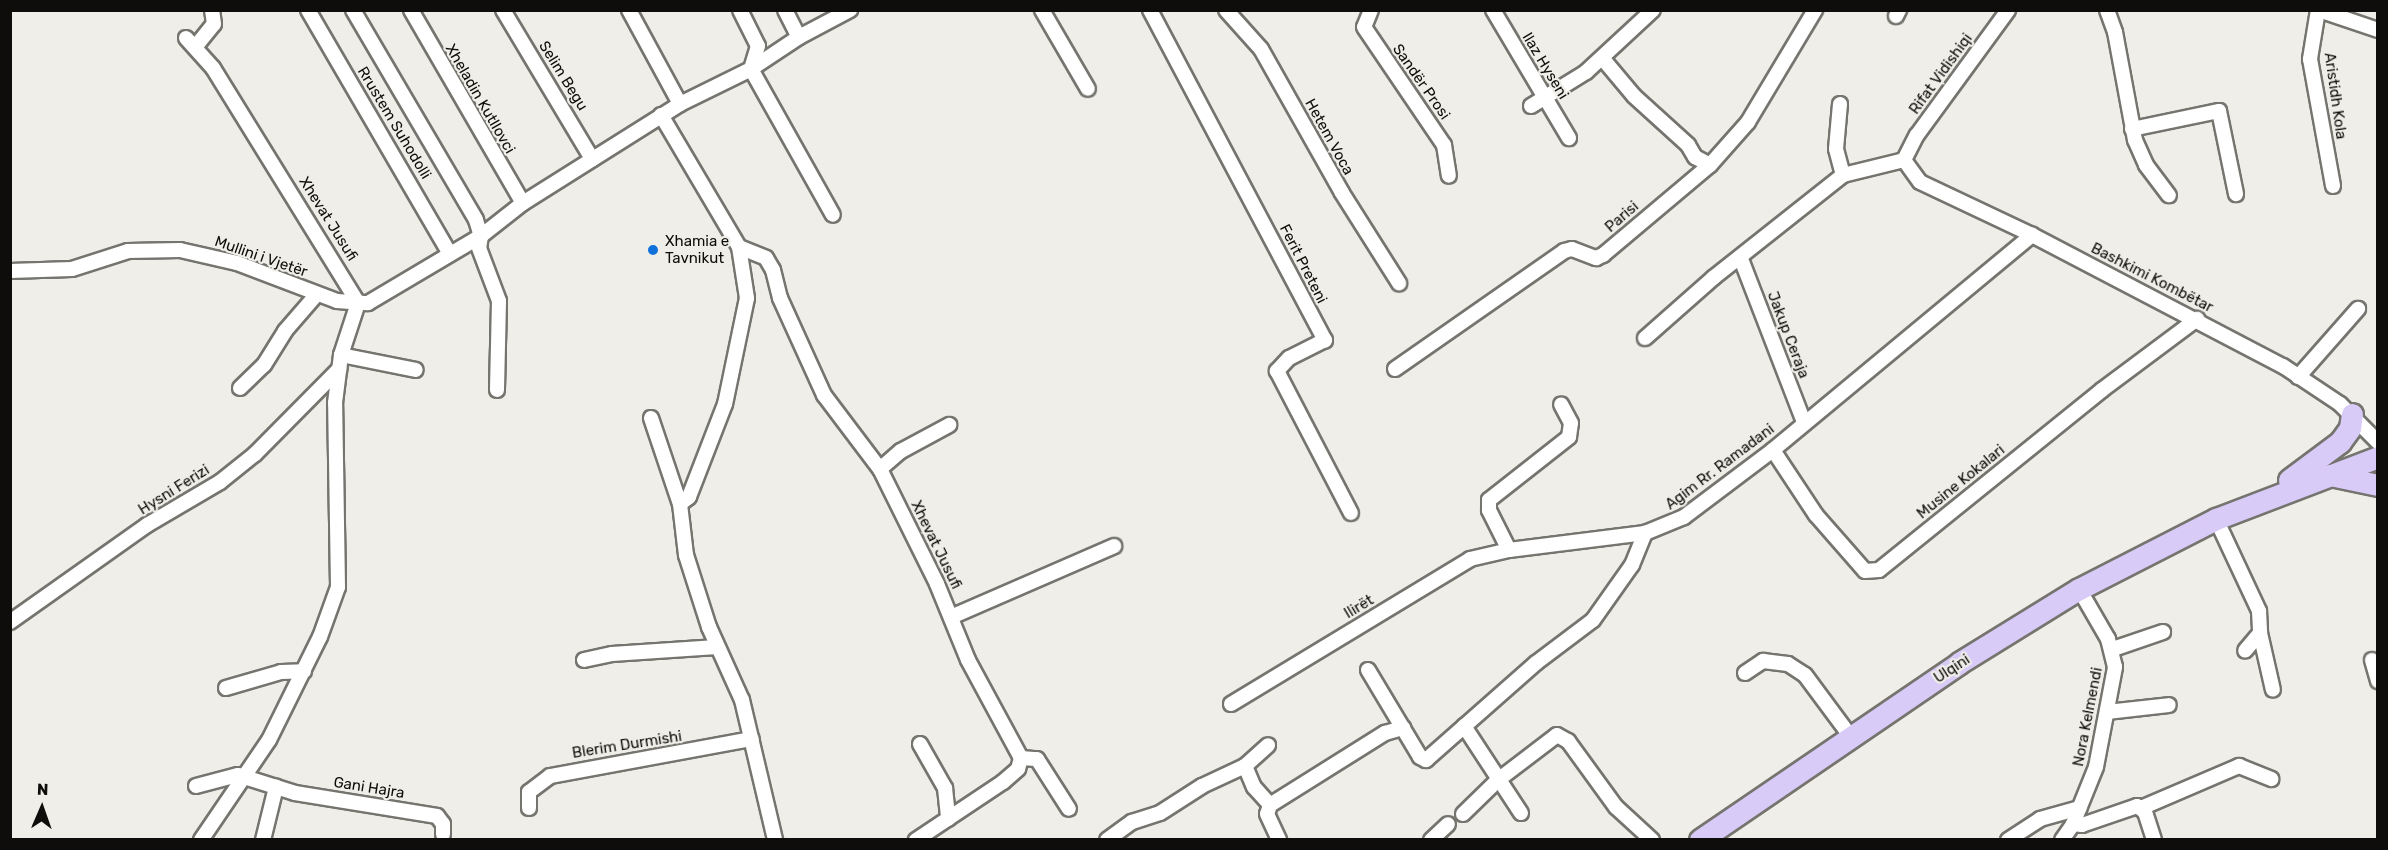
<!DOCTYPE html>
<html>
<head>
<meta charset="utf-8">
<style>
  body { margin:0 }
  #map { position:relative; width:2388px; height:850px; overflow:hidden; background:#efeee8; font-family:Rubik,sans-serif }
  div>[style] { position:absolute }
  .roads { filter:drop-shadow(2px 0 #75746e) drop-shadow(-2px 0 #75746e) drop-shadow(0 2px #75746e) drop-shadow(0 -2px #75746e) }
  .minor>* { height:14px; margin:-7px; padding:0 7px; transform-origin:7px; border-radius:7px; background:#fff }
  .primary>* { height:21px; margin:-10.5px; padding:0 10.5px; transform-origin:10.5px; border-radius:10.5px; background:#d9cbf7 }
  .dots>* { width:16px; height:16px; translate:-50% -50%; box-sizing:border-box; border:3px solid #efeee8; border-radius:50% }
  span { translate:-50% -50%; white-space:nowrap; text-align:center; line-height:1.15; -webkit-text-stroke:4.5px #efeee8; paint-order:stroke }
  .street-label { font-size:15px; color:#0e0d0b }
  .poi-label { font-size:15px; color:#0e0d0b }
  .left { translate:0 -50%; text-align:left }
  .frame { position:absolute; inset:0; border:12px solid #0e0d0b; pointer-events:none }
  .north { position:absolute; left:12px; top:778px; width:60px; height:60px; -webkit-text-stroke:4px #efeee8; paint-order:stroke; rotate:2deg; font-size:16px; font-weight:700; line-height:24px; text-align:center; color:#0e0d0b }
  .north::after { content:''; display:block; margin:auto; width:21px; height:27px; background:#0e0d0b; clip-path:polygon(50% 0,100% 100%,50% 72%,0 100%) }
</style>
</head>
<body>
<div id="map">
  <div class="roads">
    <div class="minor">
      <div style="left:308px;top:10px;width:282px;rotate:59.8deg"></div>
      <div style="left:353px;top:10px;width:243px;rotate:59.6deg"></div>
      <div style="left:476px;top:220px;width:17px;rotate:73deg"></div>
      <div style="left:481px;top:236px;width:12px;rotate:99deg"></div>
      <div style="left:479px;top:248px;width:57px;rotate:69.3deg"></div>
      <div style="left:499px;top:301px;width:89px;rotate:91.3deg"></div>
      <div style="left:411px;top:10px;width:223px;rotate:59.9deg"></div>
      <div style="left:503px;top:10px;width:174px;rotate:59.1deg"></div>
      <div style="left:629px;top:10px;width:107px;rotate:61.5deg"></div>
      <div style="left:740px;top:10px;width:40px;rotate:63.4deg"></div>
      <div style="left:758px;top:46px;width:24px;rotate:107deg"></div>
      <div style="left:751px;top:69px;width:167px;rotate:60.7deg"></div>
      <div style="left:785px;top:10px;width:30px;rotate:63deg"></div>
      <div style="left:1042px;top:10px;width:91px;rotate:59.8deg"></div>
      <div style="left:1150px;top:10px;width:374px;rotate:62.1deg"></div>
      <div style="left:1325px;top:340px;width:40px;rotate:153.4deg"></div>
      <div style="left:1289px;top:358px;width:18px;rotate:133deg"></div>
      <div style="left:1277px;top:371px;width:160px;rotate:62.5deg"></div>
      <div style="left:1226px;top:10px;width:52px;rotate:48.1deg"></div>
      <div style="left:1261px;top:49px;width:165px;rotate:60.6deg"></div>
      <div style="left:1342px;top:193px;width:107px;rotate:57.7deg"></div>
      <div style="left:1371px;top:10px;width:18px;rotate:112deg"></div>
      <div style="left:1364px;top:27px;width:143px;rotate:55.9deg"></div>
      <div style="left:1444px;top:145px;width:31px;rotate:81deg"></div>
      <div style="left:1493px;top:10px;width:149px;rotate:59.3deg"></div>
      <div style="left:2107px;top:10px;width:23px;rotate:70deg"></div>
      <div style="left:2115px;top:32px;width:110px;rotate:79.5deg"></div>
      <div style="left:2135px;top:140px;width:27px;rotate:66deg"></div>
      <div style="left:2146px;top:165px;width:38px;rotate:53deg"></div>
      <div style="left:2318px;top:10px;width:50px;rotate:99.3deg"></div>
      <div style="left:2310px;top:59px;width:129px;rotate:79.7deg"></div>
      <div style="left:2319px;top:10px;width:62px;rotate:18.7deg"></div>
      <div style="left:1896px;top:16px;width:7px;rotate:-63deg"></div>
      <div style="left:186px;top:38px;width:40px;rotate:48deg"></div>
      <div style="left:213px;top:68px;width:276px;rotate:58.3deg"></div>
      <div style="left:196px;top:46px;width:28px;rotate:-51deg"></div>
      <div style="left:214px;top:24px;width:14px;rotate:-98deg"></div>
      <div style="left:1603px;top:59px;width:48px;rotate:50deg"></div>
      <div style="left:1634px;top:96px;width:73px;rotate:42.2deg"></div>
      <div style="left:1688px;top:145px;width:14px;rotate:60deg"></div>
      <div style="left:1695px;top:157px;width:17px;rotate:28deg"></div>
      <div style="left:1840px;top:104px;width:45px;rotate:95.1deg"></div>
      <div style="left:1836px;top:149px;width:27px;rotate:75deg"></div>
      <div style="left:1531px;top:106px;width:65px;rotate:-31.7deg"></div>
      <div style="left:1586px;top:72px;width:91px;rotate:-42.8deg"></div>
      <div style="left:661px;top:115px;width:153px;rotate:59.4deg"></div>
      <div style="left:739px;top:247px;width:52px;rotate:81.1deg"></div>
      <div style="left:747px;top:298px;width:108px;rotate:101.7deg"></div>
      <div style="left:725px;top:404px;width:100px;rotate:111.2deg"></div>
      <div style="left:689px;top:497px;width:11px;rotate:142deg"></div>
      <div style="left:2132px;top:129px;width:89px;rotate:-11.7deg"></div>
      <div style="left:2219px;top:111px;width:85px;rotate:78.4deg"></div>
      <div style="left:1904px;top:160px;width:27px;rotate:54deg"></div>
      <div style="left:1920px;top:182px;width:124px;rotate:25.3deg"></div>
      <div style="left:2032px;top:235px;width:283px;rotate:27.6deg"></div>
      <div style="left:2283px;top:366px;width:69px;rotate:33.7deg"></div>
      <div style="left:2340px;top:404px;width:54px;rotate:45deg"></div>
      <div style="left:1904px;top:160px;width:28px;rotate:-63deg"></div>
      <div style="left:1917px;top:135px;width:155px;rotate:-53.9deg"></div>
      <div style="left:739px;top:247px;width:29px;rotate:22deg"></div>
      <div style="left:766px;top:258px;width:14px;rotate:60deg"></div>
      <div style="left:773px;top:270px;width:29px;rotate:76deg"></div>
      <div style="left:780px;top:298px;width:107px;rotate:65.6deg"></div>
      <div style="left:824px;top:395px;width:93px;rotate:52.9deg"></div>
      <div style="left:880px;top:469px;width:128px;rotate:63.6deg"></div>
      <div style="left:937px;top:584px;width:82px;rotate:67.8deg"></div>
      <div style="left:968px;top:660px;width:111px;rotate:61.6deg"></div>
      <div style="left:1021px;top:758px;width:11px;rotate:105deg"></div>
      <div style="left:1018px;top:769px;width:20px;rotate:139deg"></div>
      <div style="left:1003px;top:782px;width:105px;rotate:146.3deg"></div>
      <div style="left:1741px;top:259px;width:175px;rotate:68.9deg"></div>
      <div style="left:10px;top:271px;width:62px;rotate:-1.8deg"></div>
      <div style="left:72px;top:269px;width:59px;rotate:-17.8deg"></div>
      <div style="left:128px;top:251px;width:52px;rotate:-1.1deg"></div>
      <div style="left:180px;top:250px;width:58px;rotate:12.8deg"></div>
      <div style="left:237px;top:263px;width:107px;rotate:20.8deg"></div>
      <div style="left:337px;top:301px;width:31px;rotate:4deg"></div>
      <div style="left:368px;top:303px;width:131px;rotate:-30.7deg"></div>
      <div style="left:481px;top:236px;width:53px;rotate:-38.2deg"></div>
      <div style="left:523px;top:203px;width:186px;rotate:-32.2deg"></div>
      <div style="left:680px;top:104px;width:79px;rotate:-26.2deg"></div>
      <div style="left:751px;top:69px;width:58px;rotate:-33.7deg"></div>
      <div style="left:799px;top:37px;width:58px;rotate:-27.9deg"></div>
      <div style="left:1645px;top:338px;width:91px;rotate:-41.4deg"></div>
      <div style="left:1713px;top:278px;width:166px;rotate:-38.4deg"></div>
      <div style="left:1843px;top:175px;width:63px;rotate:-13.8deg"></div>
      <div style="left:341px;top:355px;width:76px;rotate:11.3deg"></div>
      <div style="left:1395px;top:369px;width:206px;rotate:-34.9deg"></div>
      <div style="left:1564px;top:251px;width:8px;rotate:-14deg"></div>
      <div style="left:1572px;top:249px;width:26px;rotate:21deg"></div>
      <div style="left:1596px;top:258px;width:8px;rotate:-23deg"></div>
      <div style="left:1603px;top:255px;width:140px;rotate:-40.1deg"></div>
      <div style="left:1710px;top:165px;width:57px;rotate:-48.5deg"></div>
      <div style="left:1748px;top:122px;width:131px;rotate:-59.1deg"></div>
      <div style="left:2298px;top:377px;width:91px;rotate:-48.6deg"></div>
      <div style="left:240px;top:388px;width:33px;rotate:-44deg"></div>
      <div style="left:264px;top:365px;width:40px;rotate:-58deg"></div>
      <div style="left:285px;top:331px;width:49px;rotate:-49.1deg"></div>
      <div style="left:651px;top:418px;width:91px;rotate:71.4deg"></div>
      <div style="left:680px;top:504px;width:51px;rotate:83.3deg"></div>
      <div style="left:686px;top:555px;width:76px;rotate:72.3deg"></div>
      <div style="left:709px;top:627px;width:80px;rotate:65.7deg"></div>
      <div style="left:742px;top:700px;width:144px;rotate:76.7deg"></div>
      <div style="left:1773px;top:450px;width:78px;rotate:56.5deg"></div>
      <div style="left:1816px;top:515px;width:74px;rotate:48.8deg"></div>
      <div style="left:1865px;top:571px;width:14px;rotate:-4deg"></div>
      <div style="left:1879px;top:570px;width:287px;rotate:-38.9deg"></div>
      <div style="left:2102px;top:390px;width:119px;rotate:-36.8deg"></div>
      <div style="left:880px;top:469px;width:28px;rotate:-41deg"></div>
      <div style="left:901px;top:451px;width:55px;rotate:-28.4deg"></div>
      <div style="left:2216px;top:519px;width:102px;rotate:64.9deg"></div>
      <div style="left:2259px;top:611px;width:22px;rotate:87deg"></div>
      <div style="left:2260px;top:633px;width:23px;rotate:130deg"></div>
      <div style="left:1509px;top:550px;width:45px;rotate:-116.6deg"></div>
      <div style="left:1489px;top:510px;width:10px;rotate:-90deg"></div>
      <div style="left:1489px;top:500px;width:102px;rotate:-38.2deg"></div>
      <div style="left:1569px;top:437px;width:14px;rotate:-82deg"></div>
      <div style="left:1571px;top:423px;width:21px;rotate:-118deg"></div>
      <div style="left:951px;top:617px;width:178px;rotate:-23.5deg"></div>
      <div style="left:10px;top:622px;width:168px;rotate:-35.3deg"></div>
      <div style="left:147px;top:525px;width:85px;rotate:-30.5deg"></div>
      <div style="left:220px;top:482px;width:45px;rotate:-38.7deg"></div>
      <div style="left:255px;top:454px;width:120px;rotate:-45.3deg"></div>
      <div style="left:2260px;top:633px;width:58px;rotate:77.2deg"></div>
      <div style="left:2113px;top:649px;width:53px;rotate:-18.8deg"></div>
      <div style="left:584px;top:660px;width:29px;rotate:-12deg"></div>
      <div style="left:612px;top:654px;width:105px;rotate:-3.8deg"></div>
      <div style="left:2372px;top:660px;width:22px;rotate:74deg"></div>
      <div style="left:1368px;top:670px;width:101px;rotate:59.1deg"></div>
      <div style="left:1420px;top:757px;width:7px;rotate:27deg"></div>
      <div style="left:1426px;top:760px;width:147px;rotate:-41.4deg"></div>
      <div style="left:1536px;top:663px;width:71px;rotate:-37deg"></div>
      <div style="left:1593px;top:620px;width:67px;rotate:-54.7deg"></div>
      <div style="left:1632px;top:565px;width:35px;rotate:-68deg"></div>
      <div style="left:1745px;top:673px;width:22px;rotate:-34deg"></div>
      <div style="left:1763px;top:661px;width:25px;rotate:7deg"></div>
      <div style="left:1788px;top:664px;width:20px;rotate:33deg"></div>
      <div style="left:1805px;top:675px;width:77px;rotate:53.4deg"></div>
      <div style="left:226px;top:688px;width:57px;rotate:-16.2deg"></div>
      <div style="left:281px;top:672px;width:23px;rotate:-2deg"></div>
      <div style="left:1231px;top:704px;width:280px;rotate:-31.2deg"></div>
      <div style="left:1470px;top:559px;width:40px;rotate:-13deg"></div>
      <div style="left:1509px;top:550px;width:137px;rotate:-7.1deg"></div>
      <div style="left:1645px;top:533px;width:42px;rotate:-22.3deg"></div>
      <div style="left:1684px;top:517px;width:111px;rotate:-37deg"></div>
      <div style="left:1773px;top:450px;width:337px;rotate:-39.7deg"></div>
      <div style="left:2107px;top:712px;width:62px;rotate:-6.4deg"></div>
      <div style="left:1464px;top:726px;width:104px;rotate:56.8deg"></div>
      <div style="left:920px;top:744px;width:51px;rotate:60.4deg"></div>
      <div style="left:945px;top:788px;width:31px;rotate:84deg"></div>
      <div style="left:1021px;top:758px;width:16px;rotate:4deg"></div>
      <div style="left:1037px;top:759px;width:59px;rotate:57.4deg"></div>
      <div style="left:1245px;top:766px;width:31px;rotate:-42deg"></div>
      <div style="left:196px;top:786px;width:43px;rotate:-14.7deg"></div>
      <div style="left:238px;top:775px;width:60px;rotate:17.5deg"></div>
      <div style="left:295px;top:793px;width:144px;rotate:9.2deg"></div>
      <div style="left:437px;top:816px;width:10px;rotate:53deg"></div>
      <div style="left:443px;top:824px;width:10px;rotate:90deg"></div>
      <div style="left:1270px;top:805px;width:9px;rotate:108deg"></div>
      <div style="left:1267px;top:814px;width:29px;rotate:65deg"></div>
      <div style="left:529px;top:808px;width:16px;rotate:-90deg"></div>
      <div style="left:529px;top:792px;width:26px;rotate:-37deg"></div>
      <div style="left:550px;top:776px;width:205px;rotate:-10.4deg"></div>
      <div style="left:2141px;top:808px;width:107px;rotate:-23.2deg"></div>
      <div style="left:2239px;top:766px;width:35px;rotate:22deg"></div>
      <div style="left:1463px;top:814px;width:49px;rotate:-44.2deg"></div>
      <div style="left:1498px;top:780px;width:74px;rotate:-37.3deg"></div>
      <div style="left:1557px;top:735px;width:13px;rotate:29deg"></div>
      <div style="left:1568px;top:741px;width:82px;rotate:54deg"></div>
      <div style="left:1616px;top:807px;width:49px;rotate:42.5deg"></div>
      <div style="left:2073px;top:824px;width:9px;rotate:6deg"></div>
      <div style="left:2082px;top:825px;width:58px;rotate:-19.1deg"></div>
      <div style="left:2137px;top:806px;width:10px;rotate:37deg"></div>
      <div style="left:2145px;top:812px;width:29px;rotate:72deg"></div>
      <div style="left:201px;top:840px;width:121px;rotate:-55.8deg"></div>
      <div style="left:269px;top:740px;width:115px;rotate:-63.7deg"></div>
      <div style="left:320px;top:637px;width:53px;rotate:-70.2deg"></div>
      <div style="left:338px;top:587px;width:184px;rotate:-90.9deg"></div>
      <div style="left:335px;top:403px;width:48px;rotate:-82.9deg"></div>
      <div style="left:341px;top:355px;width:55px;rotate:-71.9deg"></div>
      <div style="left:263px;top:840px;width:55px;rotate:-76.2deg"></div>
      <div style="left:1107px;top:840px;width:31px;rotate:-36deg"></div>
      <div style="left:1132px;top:822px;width:29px;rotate:-18deg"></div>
      <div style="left:1160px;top:813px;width:50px;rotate:-32.7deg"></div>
      <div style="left:1202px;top:786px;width:47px;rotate:-24.9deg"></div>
      <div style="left:1245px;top:766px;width:23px;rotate:67deg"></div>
      <div style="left:1254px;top:787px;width:24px;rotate:48deg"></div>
      <div style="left:1270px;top:805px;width:136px;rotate:-32.1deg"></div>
      <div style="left:1385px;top:733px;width:19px;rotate:-16deg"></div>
      <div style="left:1431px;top:840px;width:23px;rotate:-43deg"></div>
      <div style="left:2008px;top:840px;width:38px;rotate:-33deg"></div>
      <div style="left:2040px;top:819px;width:41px;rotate:-15.4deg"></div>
      <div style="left:2062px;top:840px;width:19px;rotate:-55deg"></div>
      <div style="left:2073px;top:824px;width:61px;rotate:-68deg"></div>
      <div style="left:2096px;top:767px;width:102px;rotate:-79.2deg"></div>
      <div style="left:2115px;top:667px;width:29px;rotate:-104deg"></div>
      <div style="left:2108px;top:639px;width:58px;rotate:-120.1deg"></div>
    </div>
    <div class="primary">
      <div style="left:2330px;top:475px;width:49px;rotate:11.8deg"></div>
      <div style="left:2289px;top:480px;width:64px;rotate:-36.7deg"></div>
      <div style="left:2340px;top:442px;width:17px;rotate:-54deg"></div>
      <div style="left:2350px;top:428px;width:14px;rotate:-82deg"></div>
      <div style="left:1700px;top:840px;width:314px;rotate:-34.3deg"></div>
      <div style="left:1959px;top:663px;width:141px;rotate:-31.7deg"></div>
      <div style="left:2079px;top:589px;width:154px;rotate:-27.1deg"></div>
      <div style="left:2216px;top:519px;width:173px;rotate:-20.9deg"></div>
    </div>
  </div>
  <div class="dots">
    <div style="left:653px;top:250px;background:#1171da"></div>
  </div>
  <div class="street-label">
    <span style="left:1545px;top:66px;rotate:59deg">Ilaz Hyseni</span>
    <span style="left:1941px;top:74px;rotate:-54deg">Rifat Vidishiqi</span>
    <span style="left:563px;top:76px;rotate:58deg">Selim Begu</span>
    <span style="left:1421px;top:82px;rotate:55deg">Sandër Prosi</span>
    <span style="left:2335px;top:96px;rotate:82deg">Aristidh Kola</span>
    <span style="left:480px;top:99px;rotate:60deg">Xheladin Kutllovci</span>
    <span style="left:394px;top:123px;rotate:59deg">Rrustem Suhodolli</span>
    <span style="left:1329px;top:137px;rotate:61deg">Hetem Voca</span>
    <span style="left:1622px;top:217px;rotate:-41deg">Parisi</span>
    <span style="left:328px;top:219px;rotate:58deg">Xhevat Jusufi</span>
    <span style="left:261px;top:257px;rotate:19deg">Mullini i Vjetër</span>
    <span style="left:1303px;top:264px;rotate:63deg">Ferit Preteni</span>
    <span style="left:2152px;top:278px;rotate:27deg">Bashkimi Kombëtar</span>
    <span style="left:1788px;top:335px;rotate:69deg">Jakup Ceraja</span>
    <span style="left:1720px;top:467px;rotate:-37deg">Agim Rr. Ramadani</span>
    <span style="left:1961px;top:482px;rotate:-39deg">Musine Kokalari</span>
    <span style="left:174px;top:490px;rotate:-32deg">Hysni Ferizi</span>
    <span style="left:936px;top:545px;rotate:64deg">Xhevat Jusufi</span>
    <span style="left:1359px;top:607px;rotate:-31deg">Ilirët</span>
    <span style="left:1952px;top:669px;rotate:-33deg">Ulqini</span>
    <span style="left:2088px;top:717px;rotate:-79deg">Nora Kelmendi</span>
    <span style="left:627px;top:745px;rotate:-9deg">Blerim Durmishi</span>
    <span style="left:369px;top:788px;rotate:9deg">Gani Hajra</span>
  </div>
  <div class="poi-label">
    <span class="left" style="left:665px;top:250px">Xhamia e<br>Tavnikut</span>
  </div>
  <div class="frame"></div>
  <div class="north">N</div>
</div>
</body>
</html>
